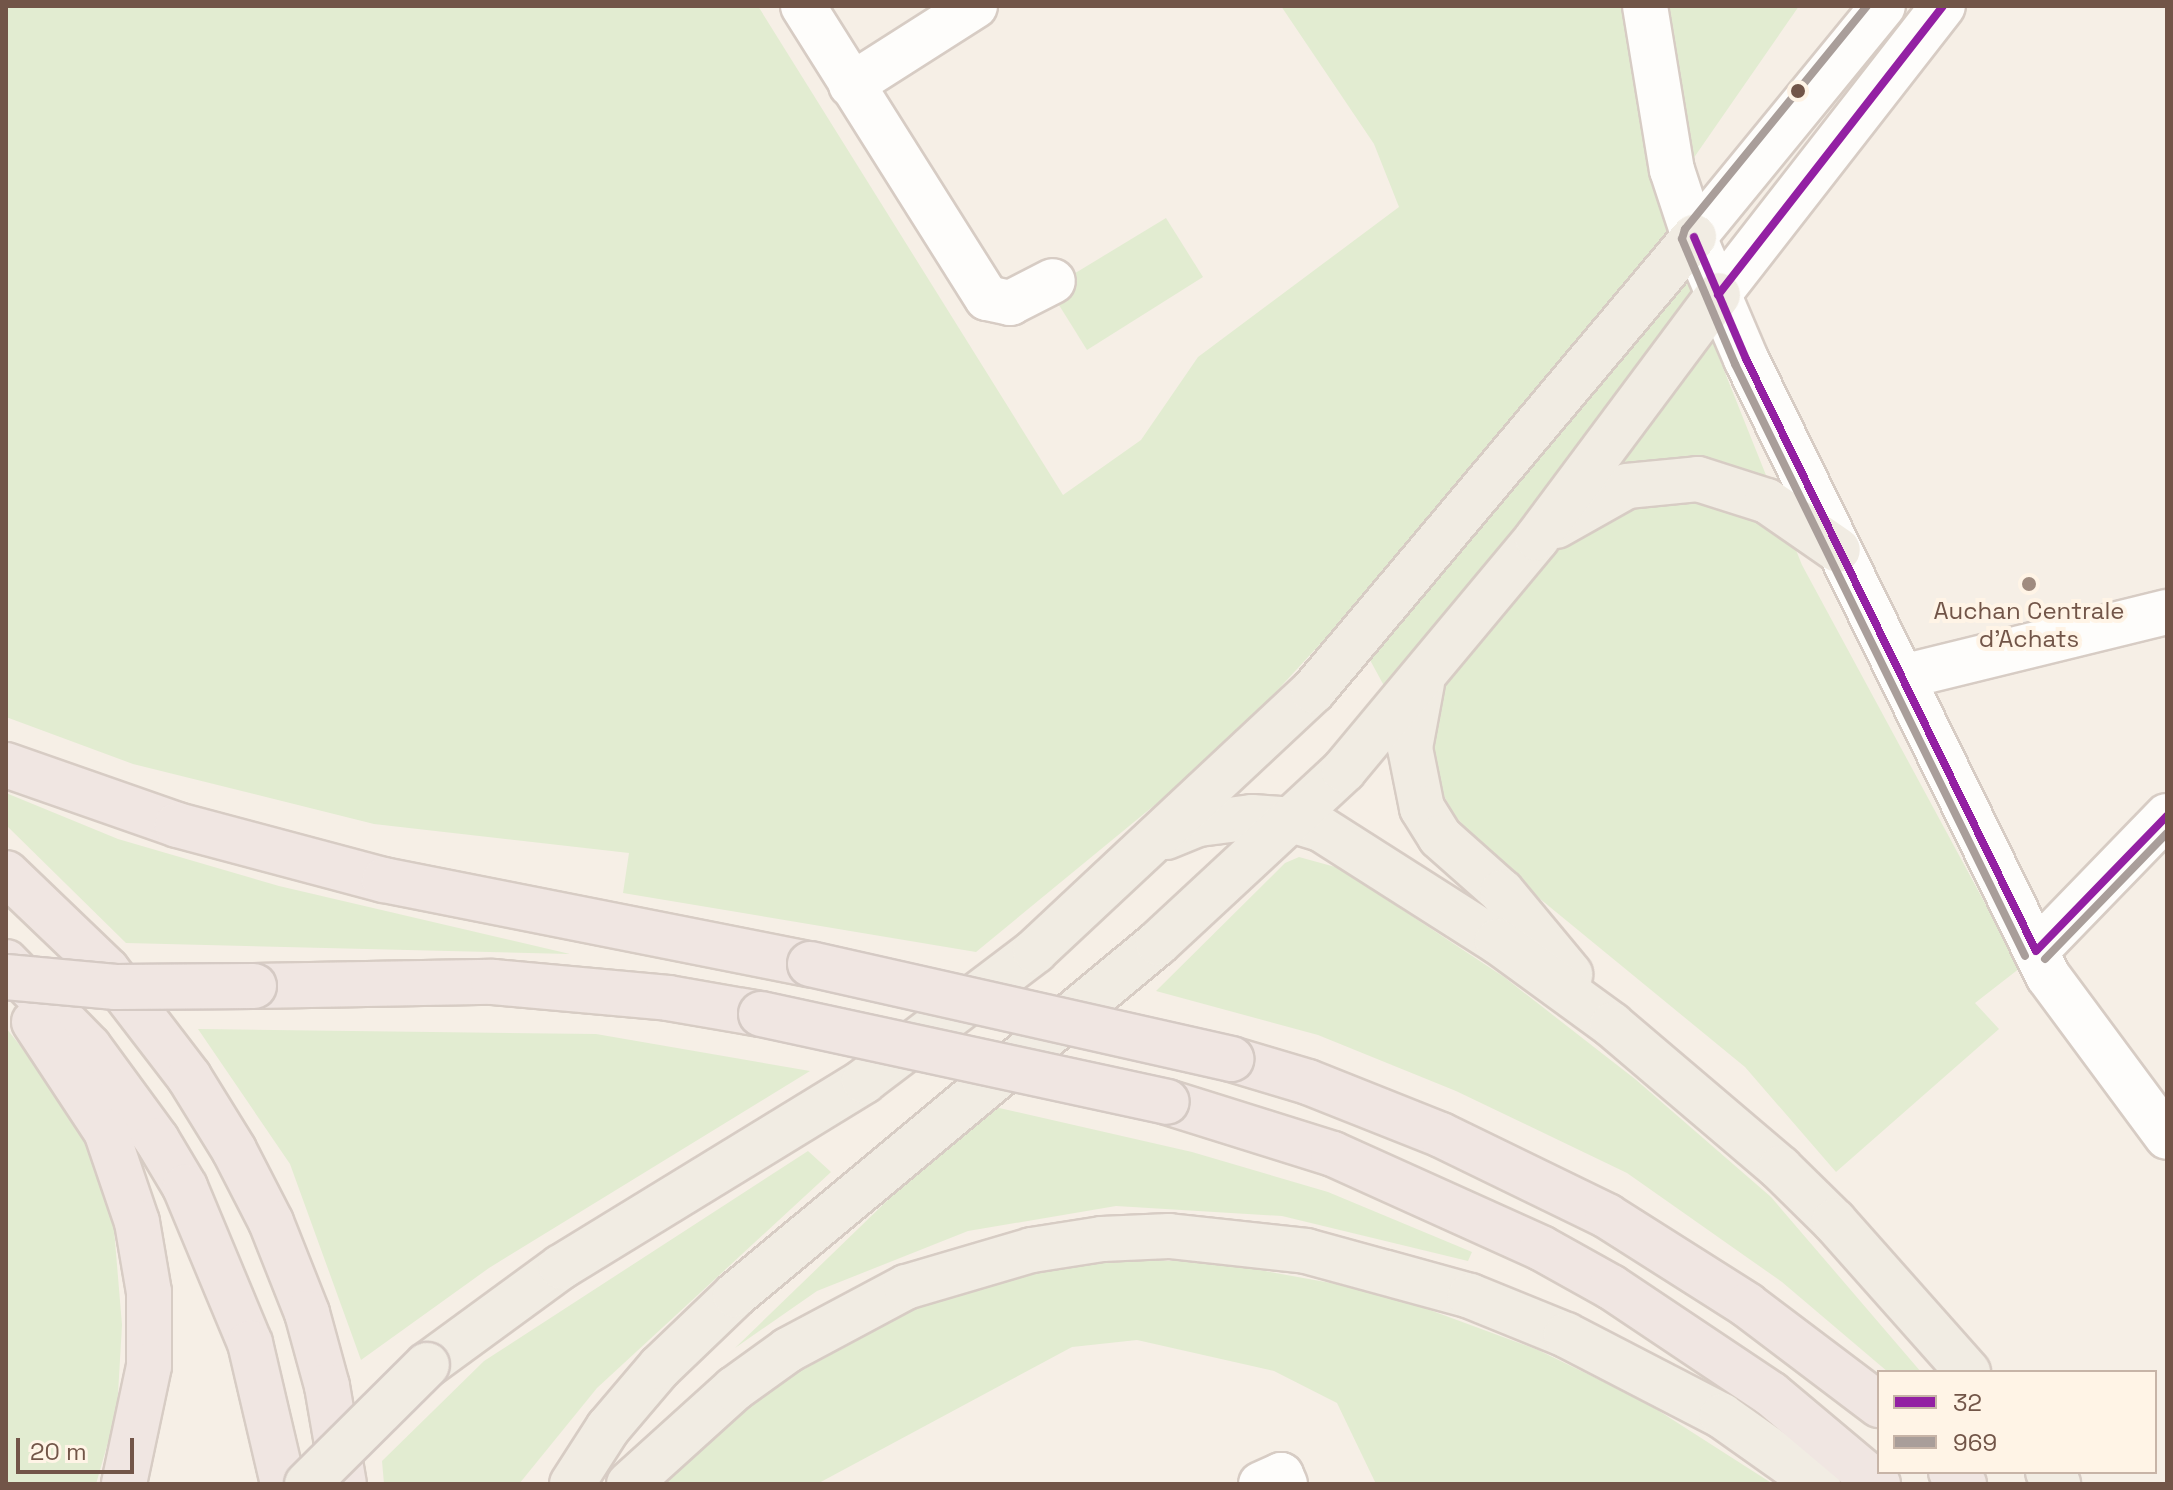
<!DOCTYPE html>
<html>
<head>
<meta charset="utf-8">
<style>
  body { margin:0 }
  #map { position:relative; width:2173px; height:1490px; overflow:hidden; background:#f6efe6; font-family:"Space Grotesk",sans-serif }
  div>[style] { position:absolute }
  .green>* { inset:0; background:#e2ecd1 }
  .roads { filter:drop-shadow(2px 0 #d7ccc4) drop-shadow(-2px 0 #d7ccc4) drop-shadow(0 2px #d7ccc4) drop-shadow(0 -2px #d7ccc4) }
  .minor>* { height:44px; margin:-22px; padding:0 22px; transform-origin:22px; border-radius:22px; background:#fefdfb }
  .major>* { height:44px; margin:-22px; padding:0 22px; transform-origin:22px; border-radius:22px; background:#f1ece3 }
  .highway>* { height:44px; margin:-22px; padding:0 22px; transform-origin:22px; border-radius:22px; background:#f0e6e2 }
  .bridges { filter:drop-shadow(2px 0 #d5cac4) drop-shadow(-2px 0 #d5cac4) drop-shadow(0 2px #d5cac4) drop-shadow(0 -2px #d5cac4) }
  .major-bridge>* { height:44px; margin:-22px; padding:0 22px; transform-origin:22px; border-radius:22px; background:#f1ece3 }
  .highway-bridge>* { height:44px; margin:-22px; padding:0 22px; transform-origin:22px; border-radius:22px; background:#f0e6e2 }
  .bus-1>* { height:8px; margin:-4px; padding:0 4px; transform-origin:4px; border-radius:4px; background:#9320a3 }
  .bus-2>* { height:8px; margin:-4px; padding:0 4px; transform-origin:4px; border-radius:4px; background:#a99e9a }
  .dots>* { width:22px; height:22px; translate:-50% -50%; box-sizing:border-box; border:4px solid #fff4e6; border-radius:50% }
  span { translate:-50% -50%; white-space:nowrap; text-align:center; line-height:1.15; -webkit-text-stroke:8px #fff4e6; paint-order:stroke }
  .poi-label { font-size:24px; color:#725548 }
  .frame { position:absolute; inset:0; border:8px solid #725548; pointer-events:none }
  .legend { position:absolute; left:1877px; top:1370px; width:280px; height:104px; box-sizing:border-box; background:#fff4e6; border:2px solid #c7b4a7; margin:0; padding:10px 14px; list-style:none; font-size:24px; color:#725548 }
  .legend li { display:flex; align-items:center; gap:16px; height:40px }
  .legend b { width:40px; border:2px solid #c7b4a7 }
  .scale { position:absolute; left:16px; top:1438px; width:118px; height:36px; box-sizing:border-box; border:4px solid #725548; border-top:0; padding-left:10px; font-size:24px; line-height:28px; white-space:nowrap; color:#725548; -webkit-text-stroke:6px #fff4e6; paint-order:stroke }
</style>
</head>
<body>
<div id="map">
  <div class="green">
    <div style="clip-path:polygon(6px 6px,758px 6px,1063px 495px,1141px 440px,1198px 357px,1399px 207px,1374px 144px,1281px 6px,1799px 6px,1659px 208px,1802px 565px,2020px 968px,1975px 1003px,1999px 1029px,1836px 1172px,1745px 1067px,1506px 871px,1455px 816px,1346px 616px,1261px 708px,1162px 799px,976px 952px,623px 893px,629px 853px,374px 824px,133px 764px,6px 717px)"></div>
    <div style="clip-path:polygon(1166px 218px,1203px 277px,1087px 350px,1049px 289px)"></div>
    <div style="clip-path:polygon(6px 793px,118px 839px,279px 886px,570px 954px,126px 943px,6px 825px)"></div>
    <div style="clip-path:polygon(1299px 857px,1339px 868px,1504px 977px,1635px 1079px,1771px 1197px,1921px 1372px,1888px 1372px,1782px 1282px,1627px 1173px,1456px 1091px,1318px 1035px,1156px 991px,1285px 863px)"></div>
    <div style="clip-path:polygon(6px 1028px,85px 1126px,114px 1229px,122px 1325px,117px 1411px,96px 1484px,6px 1484px)"></div>
    <div style="clip-path:polygon(198px 1029px,596px 1034px,810px 1071px,489px 1268px,361px 1360px,290px 1164px)"></div>
    <div style="clip-path:polygon(986px 1105px,1192px 1152px,1328px 1192px,1472px 1252px,1468px 1261px,1282px 1216px,1116px 1206px,968px 1231px,817px 1291px,735px 1348px)"></div>
    <div style="clip-path:polygon(808px 1151px,831px 1172px,597px 1388px,519px 1484px,384px 1484px,382px 1461px,484px 1361px)"></div>
    <div style="clip-path:polygon(1095px 1259px,1215px 1262px,1381px 1292px,1538px 1350px,1645px 1402px,1773px 1484px,1376px 1484px,1337px 1403px,1274px 1371px,1137px 1340px,1072px 1347px,817px 1484px,658px 1484px,687px 1454px,784px 1380px,934px 1299px)"></div>
  </div>
  <div class="roads">
    <div class="minor">
      <div style="left:803px;top:6px;width:345px;rotate:57.8deg"></div>
      <div style="left:987px;top:298px;width:24px;rotate:12deg"></div>
      <div style="left:1010px;top:303px;width:48px;rotate:-27.1deg"></div>
      <div style="left:1645px;top:6px;width:166px;rotate:80.7deg"></div>
      <div style="left:1672px;top:170px;width:71px;rotate:71.8deg"></div>
      <div style="left:1694px;top:237px;width:133px;rotate:66.9deg"></div>
      <div style="left:1746px;top:359px;width:687px;rotate:63.92deg"></div>
      <div style="left:2048px;top:976px;width:200px;rotate:53.5deg"></div>
      <div style="left:851px;top:85px;width:147px;rotate:-32.5deg"></div>
      <div style="left:1694px;top:237px;width:298px;rotate:-50.7deg"></div>
      <div style="left:1718px;top:295px;width:366px;rotate:-52.1deg"></div>
      <div style="left:1902px;top:677px;width:273px;rotate:-13.8deg"></div>
      <div style="left:2036px;top:951px;width:188px;rotate:-45.9deg"></div>
      <div style="left:1261px;top:1484px;width:22px;rotate:-24deg"></div>
      <div style="left:1281px;top:1475px;width:10px;rotate:66deg"></div>
    </div>
    <div class="major">
      <div style="left:1556px;top:526px;width:81px;rotate:-29.4deg"></div>
      <div style="left:1627px;top:486px;width:71px;rotate:-5.6deg"></div>
      <div style="left:1698px;top:479px;width:72px;rotate:17.7deg"></div>
      <div style="left:1767px;top:501px;width:86px;rotate:34.6deg"></div>
      <div style="left:1422px;top:683px;width:66px;rotate:100.5deg"></div>
      <div style="left:1410px;top:748px;width:61px;rotate:78.7deg"></div>
      <div style="left:1422px;top:808px;width:34px;rotate:58deg"></div>
      <div style="left:1440px;top:837px;width:83px;rotate:41.6deg"></div>
      <div style="left:1502px;top:892px;width:107px;rotate:50.3deg"></div>
      <div style="left:1166px;top:837px;width:35px;rotate:-22deg"></div>
      <div style="left:1199px;top:824px;width:53px;rotate:-7.5deg"></div>
      <div style="left:1252px;top:817px;width:39px;rotate:4deg"></div>
      <div style="left:1291px;top:820px;width:31px;rotate:17deg"></div>
      <div style="left:1321px;top:829px;width:209px;rotate:32.5deg"></div>
      <div style="left:1497px;top:941px;width:142px;rotate:36.1deg"></div>
      <div style="left:1612px;top:1025px;width:221px;rotate:40.4deg"></div>
      <div style="left:1780px;top:1168px;width:76px;rotate:44.5deg"></div>
      <div style="left:1834px;top:1221px;width:202px;rotate:48.4deg"></div>
      <div style="left:427px;top:1365px;width:166px;rotate:-36.2deg"></div>
      <div style="left:561px;top:1267px;width:356px;rotate:-31.5deg"></div>
      <div style="left:864px;top:1081px;width:215px;rotate:-37.2deg"></div>
      <div style="left:1035px;top:951px;width:381px;rotate:-43.1deg"></div>
      <div style="left:1313px;top:691px;width:593px;rotate:-50deg"></div>
      <div style="left:2048px;top:1472px;width:16px;rotate:50deg"></div>
      <div style="left:572px;top:1484px;width:67px;rotate:-57.3deg"></div>
      <div style="left:608px;top:1428px;width:80px;rotate:-49.6deg"></div>
      <div style="left:660px;top:1367px;width:104px;rotate:-43.8deg"></div>
      <div style="left:735px;top:1295px;width:550px;rotate:-39.77deg"></div>
      <div style="left:1158px;top:943px;width:254px;rotate:-42.9deg"></div>
      <div style="left:1344px;top:770px;width:302px;rotate:-50.2deg"></div>
      <div style="left:1537px;top:538px;width:303px;rotate:-53.3deg"></div>
      <div style="left:629px;top:1484px;width:142px;rotate:-42.1deg"></div>
      <div style="left:734px;top:1389px;width:67px;rotate:-35.8deg"></div>
      <div style="left:788px;top:1350px;width:134px;rotate:-28.1deg"></div>
      <div style="left:906px;top:1287px;width:131px;rotate:-16.4deg"></div>
      <div style="left:1032px;top:1250px;width:71px;rotate:-8.9deg"></div>
      <div style="left:1102px;top:1239px;width:67px;rotate:-2.6deg"></div>
      <div style="left:1169px;top:1236px;width:138px;rotate:6.2deg"></div>
      <div style="left:1306px;top:1251px;width:170px;rotate:15.3deg"></div>
      <div style="left:1470px;top:1296px;width:104px;rotate:22.1deg"></div>
      <div style="left:1566px;top:1335px;width:176px;rotate:27.4deg"></div>
      <div style="left:1722px;top:1416px;width:118px;rotate:35.3deg"></div>
    </div>
    <div class="highway">
      <div style="left:6px;top:765px;width:181px;rotate:19.3deg"></div>
      <div style="left:177px;top:825px;width:214px;rotate:14.9deg"></div>
      <div style="left:384px;top:880px;width:434px;rotate:11.2deg"></div>
      <div style="left:6px;top:873px;width:140px;rotate:43.8deg"></div>
      <div style="left:107px;top:970px;width:135px;rotate:52.5deg"></div>
      <div style="left:189px;top:1077px;width:86px;rotate:58.3deg"></div>
      <div style="left:234px;top:1150px;width:81px;rotate:62.8deg"></div>
      <div style="left:271px;top:1222px;width:98px;rotate:68.4deg"></div>
      <div style="left:307px;top:1313px;width:76px;rotate:74.7deg"></div>
      <div style="left:327px;top:1386px;width:99px;rotate:80.2deg"></div>
      <div style="left:6px;top:962px;width:119px;rotate:45.7deg"></div>
      <div style="left:89px;top:1047px;width:115px;rotate:53.8deg"></div>
      <div style="left:157px;top:1140px;width:55px;rotate:59.2deg"></div>
      <div style="left:185px;top:1187px;width:169px;rotate:67.4deg"></div>
      <div style="left:250px;top:1343px;width:145px;rotate:76.8deg"></div>
      <div style="left:254px;top:986px;width:239px;rotate:-1deg"></div>
      <div style="left:493px;top:982px;width:176px;rotate:5.2deg"></div>
      <div style="left:668px;top:998px;width:94px;rotate:9.8deg"></div>
      <div style="left:34px;top:1022px;width:131px;rotate:56.6deg"></div>
      <div style="left:106px;top:1131px;width:96px;rotate:71.2deg"></div>
      <div style="left:137px;top:1222px;width:71px;rotate:80.3deg"></div>
      <div style="left:149px;top:1292px;width:74px;rotate:90deg"></div>
      <div style="left:149px;top:1366px;width:121px;rotate:102deg"></div>
      <div style="left:1231px;top:1059px;width:80px;rotate:16.6deg"></div>
      <div style="left:1308px;top:1082px;width:143px;rotate:21.7deg"></div>
      <div style="left:1441px;top:1135px;width:185px;rotate:26deg"></div>
      <div style="left:1607px;top:1216px;width:166px;rotate:32.4deg"></div>
      <div style="left:1747px;top:1305px;width:166px;rotate:37.1deg"></div>
      <div style="left:1167px;top:1102px;width:174px;rotate:17.4deg"></div>
      <div style="left:1333px;top:1154px;width:228px;rotate:24.3deg"></div>
      <div style="left:1541px;top:1248px;width:80px;rotate:29.1deg"></div>
      <div style="left:1611px;top:1287px;width:192px;rotate:33.8deg"></div>
      <div style="left:1771px;top:1394px;width:140px;rotate:40.1deg"></div>
      <div style="left:1951px;top:1472px;width:18px;rotate:43deg"></div>
    </div>
  </div>
  <div class="bridges">
    <div class="major-bridge">
      <div style="left:307px;top:1484px;width:169px;rotate:-44.8deg"></div>
    </div>
    <div class="highway-bridge">
      <div style="left:810px;top:964px;width:432px;rotate:12.7deg"></div>
      <div style="left:6px;top:977px;width:110px;rotate:5.2deg"></div>
      <div style="left:116px;top:987px;width:138px;rotate:-0.4deg"></div>
      <div style="left:761px;top:1014px;width:415px;rotate:12.2deg"></div>
    </div>
  </div>
  <div class="bus-1">
    <div style="left:1694px;top:237px;width:133px;rotate:66.9deg"></div>
    <div style="left:1746px;top:359px;width:659px;rotate:63.9deg"></div>
    <div style="left:1718px;top:295px;width:366px;rotate:-52.1deg"></div>
    <div style="left:2036px;top:951px;width:188px;rotate:-45.9deg"></div>
  </div>
  <div class="bus-2">
    <div style="left:1867px;top:6px;width:288px;rotate:129.2deg"></div>
    <div style="left:1685px;top:229px;width:10px;rotate:107deg"></div>
    <div style="left:1682px;top:239px;width:136px;rotate:67deg"></div>
    <div style="left:1735px;top:364px;width:659px;rotate:63.9deg"></div>
    <div style="left:2045px;top:959px;width:175px;rotate:-45.9deg"></div>
  </div>
  <div class="dots">
    <div style="left:1798px;top:91px;background:#725548"></div>
    <div style="left:2029px;top:584px;background:#a08b7f"></div>
  </div>
  <div class="poi-label">
    <span style="left:2029px;top:625px">Auchan Centrale<br>d'Achats</span>
  </div>
  <div class="frame"></div>
  <ul class="legend">
  <li><b style="height:10px;background:#9320a3"></b>32</li>
  <li><b style="height:10px;background:#a99e9a"></b>969</li>
  </ul>
  <div class="scale">20 m</div>
</div>
</body>
</html>
